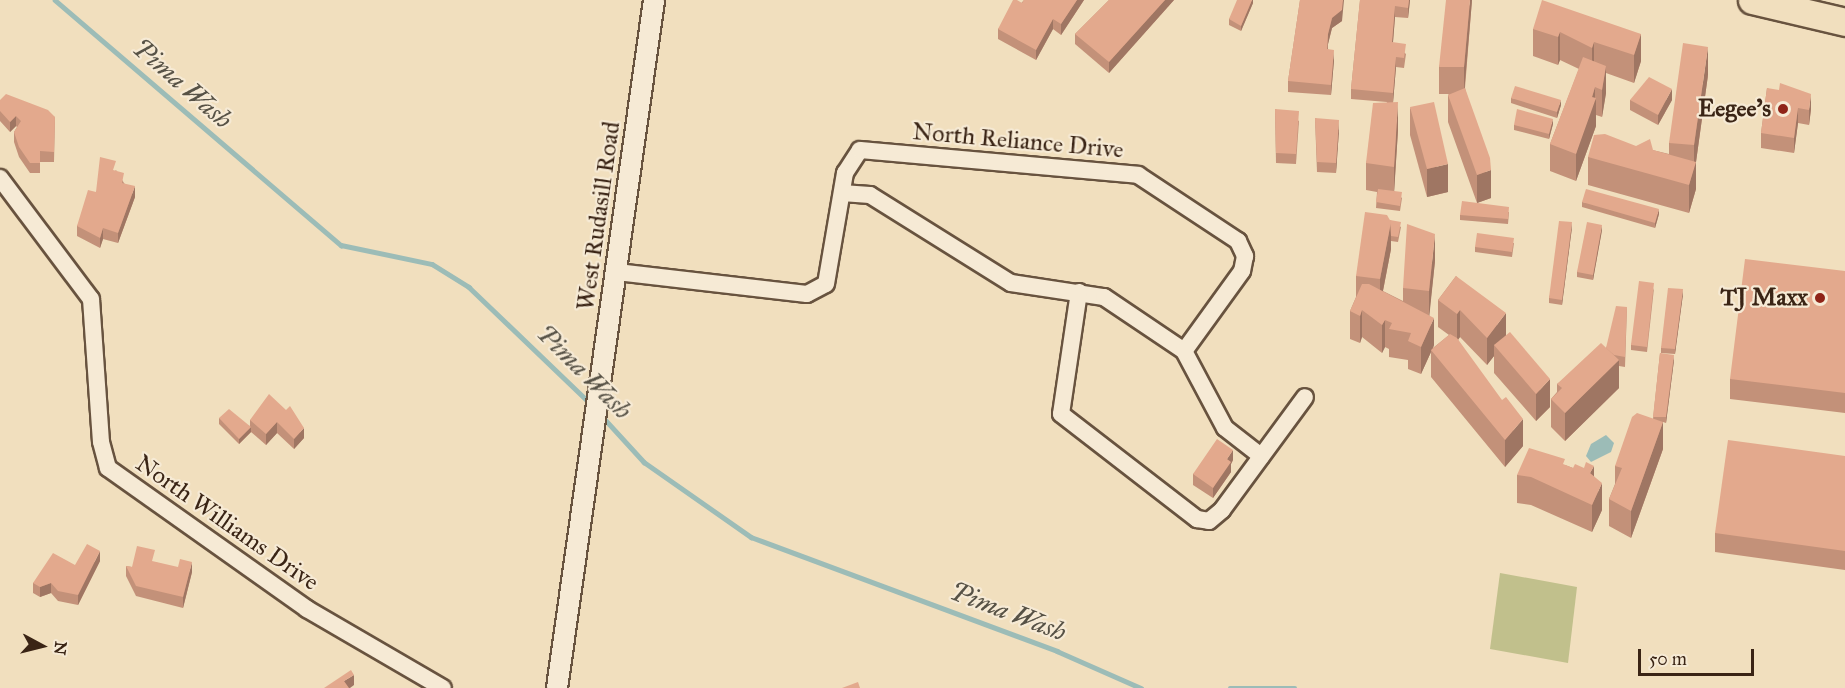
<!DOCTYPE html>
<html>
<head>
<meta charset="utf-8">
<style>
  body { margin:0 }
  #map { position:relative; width:1845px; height:688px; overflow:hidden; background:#f1dfbe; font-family:"IM FELL Great Primer",serif }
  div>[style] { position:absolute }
  .green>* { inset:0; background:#c1c08c }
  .water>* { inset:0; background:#9cbcb7 }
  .stream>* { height:4.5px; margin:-2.25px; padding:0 2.25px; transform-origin:2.25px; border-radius:2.25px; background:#9cbcb7 }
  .roads { filter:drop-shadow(2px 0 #68533f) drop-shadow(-2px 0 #68533f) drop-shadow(0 2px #68533f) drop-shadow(0 -2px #68533f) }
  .minor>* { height:16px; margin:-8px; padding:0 8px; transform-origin:8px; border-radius:8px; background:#f6ead5 }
  .tertiary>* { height:20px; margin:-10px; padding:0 10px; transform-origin:10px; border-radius:10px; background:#f6ead5 }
  .trunk>* { height:27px; margin:-13.5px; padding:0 13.5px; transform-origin:13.5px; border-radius:13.5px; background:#f1dfbe }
  .wall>* { inset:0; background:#c39179 }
  .shaded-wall>* { inset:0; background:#9f7663 }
  .building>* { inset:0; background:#e3a98d }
  .dots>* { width:16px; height:16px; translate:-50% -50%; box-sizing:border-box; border:3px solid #f6ead5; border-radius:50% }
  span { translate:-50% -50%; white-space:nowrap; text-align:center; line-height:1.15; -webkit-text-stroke:4.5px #f6ead5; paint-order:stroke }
  .poi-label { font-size:24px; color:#3a2415; font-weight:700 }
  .right { translate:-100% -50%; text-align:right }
  .street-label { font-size:24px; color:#3a2415 }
  .water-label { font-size:26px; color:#575246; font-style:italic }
  .north { position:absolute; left:12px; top:616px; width:60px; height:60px; -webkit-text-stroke:4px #f6ead5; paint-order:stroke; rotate:97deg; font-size:16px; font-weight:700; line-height:24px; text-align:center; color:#3a2415 }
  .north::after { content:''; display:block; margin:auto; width:21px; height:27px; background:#3a2415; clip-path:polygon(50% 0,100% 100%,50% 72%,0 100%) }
  .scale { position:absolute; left:1638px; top:649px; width:116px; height:27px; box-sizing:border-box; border:3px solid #3a2415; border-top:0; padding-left:8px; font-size:18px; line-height:21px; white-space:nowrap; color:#3a2415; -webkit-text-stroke:4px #f6ead5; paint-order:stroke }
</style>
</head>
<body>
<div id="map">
  <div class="green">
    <div style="clip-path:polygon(1500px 573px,1577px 587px,1568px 663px,1490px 649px)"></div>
  </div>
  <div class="water">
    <div style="clip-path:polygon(1606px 435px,1614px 443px,1611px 452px,1591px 462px,1586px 456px,1591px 444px)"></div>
  </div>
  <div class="stream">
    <div style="left:55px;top:0;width:377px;rotate:40.6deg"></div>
    <div style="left:341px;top:245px;width:93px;rotate:11.8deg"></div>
    <div style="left:432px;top:264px;width:44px;rotate:31.9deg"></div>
    <div style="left:469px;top:287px;width:170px;rotate:43.8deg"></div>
    <div style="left:601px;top:415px;width:64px;rotate:47.5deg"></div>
    <div style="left:644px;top:462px;width:131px;rotate:35deg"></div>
    <div style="left:751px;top:537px;width:327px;rotate:20.4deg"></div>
    <div style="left:1057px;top:651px;width:92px;rotate:23.8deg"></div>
    <div style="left:1230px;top:688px;width:65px"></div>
  </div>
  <div class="roads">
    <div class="minor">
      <div style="left:0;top:178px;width:151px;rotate:53.1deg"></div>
      <div style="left:91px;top:299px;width:143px;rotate:86deg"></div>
      <div style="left:101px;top:442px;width:27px;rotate:75deg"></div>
      <div style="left:108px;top:468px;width:244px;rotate:35.3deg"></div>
      <div style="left:307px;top:609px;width:157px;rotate:30.2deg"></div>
      <div style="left:842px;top:193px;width:28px;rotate:4deg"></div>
      <div style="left:870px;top:195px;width:166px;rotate:32deg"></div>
      <div style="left:1011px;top:283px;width:94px;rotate:8.6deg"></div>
      <div style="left:1104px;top:297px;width:97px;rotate:34deg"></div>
      <div style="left:1184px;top:351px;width:87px;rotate:62deg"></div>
      <div style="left:1225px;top:428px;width:46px;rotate:37.9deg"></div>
      <div style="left:617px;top:272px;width:191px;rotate:6.6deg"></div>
      <div style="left:807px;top:294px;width:21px;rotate:-28deg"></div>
      <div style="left:826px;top:284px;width:113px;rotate:-80.3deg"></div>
      <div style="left:845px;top:173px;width:27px;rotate:-57deg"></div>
      <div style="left:860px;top:150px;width:279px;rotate:5.1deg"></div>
      <div style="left:1138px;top:175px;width:120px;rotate:33.4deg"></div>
      <div style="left:1238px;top:241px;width:17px;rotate:65deg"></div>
      <div style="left:1245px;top:256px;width:15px;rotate:101deg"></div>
      <div style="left:1242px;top:271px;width:99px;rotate:125.9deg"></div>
      <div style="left:1079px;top:292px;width:123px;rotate:98.4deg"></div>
      <div style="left:1061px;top:414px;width:172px;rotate:37.7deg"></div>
      <div style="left:1197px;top:519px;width:12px;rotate:9deg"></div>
      <div style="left:1209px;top:521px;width:17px;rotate:-40deg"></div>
      <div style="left:1222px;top:510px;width:140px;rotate:-53.7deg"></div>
    </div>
    <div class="tertiary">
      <div style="left:557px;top:688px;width:695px;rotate:-81.97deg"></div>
    </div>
    <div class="trunk">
      <div style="left:1752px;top:0;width:96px;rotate:13.3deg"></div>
    </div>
  </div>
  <div class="wall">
    <div style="clip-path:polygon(1024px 0,1084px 0,1061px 35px,1053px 29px,1036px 60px,998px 39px,998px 29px)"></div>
    <div style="clip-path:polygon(1109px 0,1174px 0,1109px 73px,1075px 44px,1075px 34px)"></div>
    <div style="clip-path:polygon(1253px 0,1253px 3px,1241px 31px,1229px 25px,1229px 19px)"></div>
    <div style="clip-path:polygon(1300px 0,1342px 21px,1332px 28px,1328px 44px,1328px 49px,1334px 60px,1331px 95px,1288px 92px,1288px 81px)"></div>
    <div style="clip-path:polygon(1360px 0,1410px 0,1408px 18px,1395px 17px,1393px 43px,1406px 54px,1404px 68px,1396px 67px,1393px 102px,1398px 130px,1394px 191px,1402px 198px,1400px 211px,1376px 208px,1377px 192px,1366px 190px,1366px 163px,1387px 102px,1351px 99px,1351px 89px)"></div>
    <div style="clip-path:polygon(1472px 0,1465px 88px,1491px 198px,1477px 203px,1448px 122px,1448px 95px,1449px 94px,1439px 94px,1439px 67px)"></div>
    <div style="clip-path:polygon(1533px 29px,1641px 34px,1641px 61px,1634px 83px,1606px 73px,1606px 93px,1602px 117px,1596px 115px,1596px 126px,1576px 181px,1550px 171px,1550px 144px,1579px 69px,1560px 60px,1558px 65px,1533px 56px)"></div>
    <div style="clip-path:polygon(1708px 75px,1696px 162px,1696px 189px,1689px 213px,1588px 185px,1588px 157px,1636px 146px,1669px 154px,1669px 143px)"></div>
    <div style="clip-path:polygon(1767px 88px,1811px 109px,1809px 125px,1798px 123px,1794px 153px,1761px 148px,1761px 133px)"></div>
    <div style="clip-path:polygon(1511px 98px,1561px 105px,1557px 118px,1511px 103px)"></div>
    <div style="clip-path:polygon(0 100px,55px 117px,54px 162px,40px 162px,40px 173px,30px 173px,19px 157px,14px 142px,14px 132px,17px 127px,16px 126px,10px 132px,0 121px)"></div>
    <div style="clip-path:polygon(1630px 100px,1672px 100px,1658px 125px,1630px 110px)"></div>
    <div style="clip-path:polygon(1410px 107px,1448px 192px,1427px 197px,1410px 135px)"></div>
    <div style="clip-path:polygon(1275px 109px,1299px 121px,1296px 164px,1276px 163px)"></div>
    <div style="clip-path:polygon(1315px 118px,1339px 130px,1336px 173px,1317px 172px)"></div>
    <div style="clip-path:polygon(1553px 124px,1549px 139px,1514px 130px,1514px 125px)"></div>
    <div style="clip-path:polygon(116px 170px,124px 183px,135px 197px,118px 243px,103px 239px,100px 248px,77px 236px,77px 226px,96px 192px)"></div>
    <div style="clip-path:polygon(1582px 202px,1659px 214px,1655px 228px,1582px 207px)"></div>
    <div style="clip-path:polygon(1509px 212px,1508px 224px,1460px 220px,1460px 215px)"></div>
    <div style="clip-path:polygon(1390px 220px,1401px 227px,1398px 242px,1391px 241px,1391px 249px,1383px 291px,1403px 301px,1403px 288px,1435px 261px,1429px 315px,1434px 345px,1433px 348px,1449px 335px,1438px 327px,1438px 300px,1456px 276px,1506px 336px,1550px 407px,1536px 421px,1494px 373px,1494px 356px,1487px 365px,1460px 337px,1458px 340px,1523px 446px,1505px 467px,1431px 377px,1431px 352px,1421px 374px,1408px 369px,1408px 360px,1389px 357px,1389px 349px,1385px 347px,1382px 353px,1362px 337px,1360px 343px,1350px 339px,1350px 311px,1356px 297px,1356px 276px)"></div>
    <div style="clip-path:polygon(1572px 227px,1562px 305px,1549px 303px,1549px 298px)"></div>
    <div style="clip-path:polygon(1602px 230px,1593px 280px,1577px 277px,1577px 272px)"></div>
    <div style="clip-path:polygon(1514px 243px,1512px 257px,1475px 252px,1475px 247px)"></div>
    <div style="clip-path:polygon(1845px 271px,1845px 413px,1730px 399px,1730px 379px)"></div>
    <div style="clip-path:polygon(1654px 288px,1647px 352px,1631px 350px,1631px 345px)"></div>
    <div style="clip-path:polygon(1683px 294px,1675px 354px,1661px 353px,1661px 348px)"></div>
    <div style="clip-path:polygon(1627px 307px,1625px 367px,1619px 366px,1619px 388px,1565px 441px,1551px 427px,1551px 399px,1557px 392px,1557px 384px,1606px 348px)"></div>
    <div style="clip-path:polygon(1660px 353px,1674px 360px,1666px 423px,1663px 422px,1663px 449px,1631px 538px,1609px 526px,1609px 499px,1615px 484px,1615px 466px,1653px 419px)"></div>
    <div style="clip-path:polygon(286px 410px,304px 438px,294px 449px,277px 433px,266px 445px,251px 432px,239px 444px,219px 424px,219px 418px,250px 426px,250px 420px)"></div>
    <div style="clip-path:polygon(1845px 456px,1845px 570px,1715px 552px,1715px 533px)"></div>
    <div style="clip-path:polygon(1233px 460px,1231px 464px,1231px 472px,1213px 498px,1193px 485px,1193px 474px)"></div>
    <div style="clip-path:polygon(1565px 465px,1594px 476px,1602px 510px,1592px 532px,1531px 505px,1517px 503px,1517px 475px)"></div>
    <div style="clip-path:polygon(100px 561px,78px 605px,58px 601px,51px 593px,40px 597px,33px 593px,33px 583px,75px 565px)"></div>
    <div style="clip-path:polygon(154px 562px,192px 572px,183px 608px,136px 596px,126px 576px,126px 566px,132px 567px)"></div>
  </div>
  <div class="shaded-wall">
    <div style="clip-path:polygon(1077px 0,1084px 0,1061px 35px,1061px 24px)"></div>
    <div style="clip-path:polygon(1165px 0,1174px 0,1109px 73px,1109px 62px)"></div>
    <div style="clip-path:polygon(1252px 0,1253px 0,1253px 3px,1241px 31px,1241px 26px)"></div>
    <div style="clip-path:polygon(1343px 0,1344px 0,1342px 21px,1332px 28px,1328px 44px,1327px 59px,1328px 34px,1332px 18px)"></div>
    <div style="clip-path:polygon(1409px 0,1410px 0,1408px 18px,1408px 8px)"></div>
    <div style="clip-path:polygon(1470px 0,1472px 0,1464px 94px,1464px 67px)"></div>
    <div style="clip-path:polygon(1395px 6px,1395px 17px,1392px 53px,1392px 42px)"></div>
    <div style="clip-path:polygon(1053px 19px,1053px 29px,1036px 60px,1036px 50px)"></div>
    <div style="clip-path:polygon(1560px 32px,1560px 60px,1558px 65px,1558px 37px)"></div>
    <div style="clip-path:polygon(1641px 34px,1641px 61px,1634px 83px,1634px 55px)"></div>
    <div style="clip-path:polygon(1594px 42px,1594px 69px,1592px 75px,1592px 48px)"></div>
    <div style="clip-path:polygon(1708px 47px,1708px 75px,1696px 162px,1696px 189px,1689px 213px,1689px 185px,1694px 167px,1694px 145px)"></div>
    <div style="clip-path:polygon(1334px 50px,1334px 60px,1331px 95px,1331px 85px)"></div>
    <div style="clip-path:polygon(1396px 57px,1396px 67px,1393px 103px,1393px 93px)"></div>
    <div style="clip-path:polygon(1606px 66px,1606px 93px,1602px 117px,1602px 90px)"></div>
    <div style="clip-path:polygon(1595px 87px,1595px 101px,1596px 98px,1596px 126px,1576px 181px,1576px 154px)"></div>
    <div style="clip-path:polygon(1672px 89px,1672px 100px,1658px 125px,1658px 115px)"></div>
    <div style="clip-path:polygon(1811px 94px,1811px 109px,1809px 125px,1809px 110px)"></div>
    <div style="clip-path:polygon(1561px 100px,1561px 105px,1557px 118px,1557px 112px)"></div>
    <div style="clip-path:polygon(1398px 102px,1398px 130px,1394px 194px,1394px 167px)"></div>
    <div style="clip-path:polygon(1798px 108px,1798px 123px,1794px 153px,1794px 138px)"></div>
    <div style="clip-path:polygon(16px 116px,16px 126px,10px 132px,10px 122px)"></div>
    <div style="clip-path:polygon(1553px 119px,1553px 124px,1549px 139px,1549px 134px)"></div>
    <div style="clip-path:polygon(1339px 120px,1339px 130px,1336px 173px,1336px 163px)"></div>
    <div style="clip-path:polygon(1448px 164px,1448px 192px,1427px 197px,1427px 169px)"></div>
    <div style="clip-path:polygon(1491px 170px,1491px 198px,1477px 203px,1477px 175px)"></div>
    <div style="clip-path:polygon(135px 186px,135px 197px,118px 243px,118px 233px)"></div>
    <div style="clip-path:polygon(1659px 209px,1659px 214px,1655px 228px,1655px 223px)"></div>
    <div style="clip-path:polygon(1391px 222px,1391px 249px,1380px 306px,1380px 279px)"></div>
    <div style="clip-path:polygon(1572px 222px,1572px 227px,1562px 305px,1562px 300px)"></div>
    <div style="clip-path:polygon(1602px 225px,1602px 230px,1593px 280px,1593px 275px)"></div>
    <div style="clip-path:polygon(103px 228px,103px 239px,100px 248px,100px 238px)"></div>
    <div style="clip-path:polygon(1435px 234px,1435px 261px,1429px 319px,1429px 291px)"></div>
    <div style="clip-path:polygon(1683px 289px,1683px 294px,1675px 354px,1675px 349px)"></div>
    <div style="clip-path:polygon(1362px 310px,1362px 337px,1360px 343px,1360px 316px)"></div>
    <div style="clip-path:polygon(1460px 310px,1460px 337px,1457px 341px,1457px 314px)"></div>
    <div style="clip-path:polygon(1506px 313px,1506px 341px,1494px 345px,1494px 356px,1487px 365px,1487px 338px)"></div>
    <div style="clip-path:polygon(1434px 318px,1434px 345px,1432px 350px,1431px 350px,1431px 352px,1421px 374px,1421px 347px)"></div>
    <div style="clip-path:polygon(1385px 320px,1385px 347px,1382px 353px,1382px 325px)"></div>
    <div style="clip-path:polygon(1674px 355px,1674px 360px,1666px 423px,1666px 417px)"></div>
    <div style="clip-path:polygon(1619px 360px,1619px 388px,1565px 441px,1565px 413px)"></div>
    <div style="clip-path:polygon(1550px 379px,1550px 407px,1536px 421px,1536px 394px)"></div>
    <div style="clip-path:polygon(1523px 419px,1523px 446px,1505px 467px,1505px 440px)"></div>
    <div style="clip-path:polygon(277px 422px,277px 433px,266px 445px,266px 434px)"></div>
    <div style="clip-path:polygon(1663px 422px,1663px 449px,1631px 538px,1631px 511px)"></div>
    <div style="clip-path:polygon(251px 427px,251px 432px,239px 444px,239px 439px)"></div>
    <div style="clip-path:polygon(304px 428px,304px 438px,294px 449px,294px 439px)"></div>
    <div style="clip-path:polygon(1233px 450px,1233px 460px,1231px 464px,1231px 472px,1213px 498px,1213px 488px,1227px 459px)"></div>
    <div style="clip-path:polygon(1594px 466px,1594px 493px,1590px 473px)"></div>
    <div style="clip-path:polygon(1602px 483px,1602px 510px,1592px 532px,1592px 505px)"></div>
    <div style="clip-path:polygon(100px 551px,100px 561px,78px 605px,78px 595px)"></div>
    <div style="clip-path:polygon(192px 562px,192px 572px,183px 608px,183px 597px)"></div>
    <div style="clip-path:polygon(51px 583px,51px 593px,40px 597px,40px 587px)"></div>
    <div style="clip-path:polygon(354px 675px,354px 685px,350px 688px,344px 688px,344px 681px)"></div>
  </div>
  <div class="building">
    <div style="clip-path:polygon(1013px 0,1017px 0,1022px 3px,1024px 0,1077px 0,1061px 24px,1053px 19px,1036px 50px,998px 29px)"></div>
    <div style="clip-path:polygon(1109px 0,1165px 0,1109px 62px,1075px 34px)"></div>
    <div style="clip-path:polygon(1237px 0,1252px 0,1241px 26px,1229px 19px)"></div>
    <div style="clip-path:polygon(1300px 0,1343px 0,1342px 10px,1332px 18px,1328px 34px,1327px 49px,1334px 50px,1331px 85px,1288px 81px)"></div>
    <div style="clip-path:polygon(1360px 0,1409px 0,1408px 8px,1395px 6px,1392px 42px,1406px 44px,1404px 58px,1396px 57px,1393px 93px,1351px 89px)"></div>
    <div style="clip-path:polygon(1446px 0,1470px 0,1464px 67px,1439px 67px)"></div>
    <div style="clip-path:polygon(1542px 0,1641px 34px,1634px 55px,1594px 42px,1592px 48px,1560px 32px,1558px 37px,1533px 29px)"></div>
    <div style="clip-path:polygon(1683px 43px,1708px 47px,1694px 145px,1669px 143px)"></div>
    <div style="clip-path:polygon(1583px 57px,1606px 66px,1602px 90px,1595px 87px,1592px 97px,1596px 98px,1576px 154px,1550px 144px)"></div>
    <div style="clip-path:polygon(1649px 77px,1672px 89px,1658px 115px,1630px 100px)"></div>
    <div style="clip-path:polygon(1780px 83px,1811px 94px,1809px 110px,1798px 108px,1794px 138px,1761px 133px,1767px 88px,1779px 90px)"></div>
    <div style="clip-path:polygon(1515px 86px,1561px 100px,1557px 112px,1511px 98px)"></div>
    <div style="clip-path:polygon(1465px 88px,1490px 158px,1491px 170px,1477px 175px,1448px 95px)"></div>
    <div style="clip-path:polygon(6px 94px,48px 110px,55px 117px,54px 152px,40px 151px,40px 163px,30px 163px,19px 147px,14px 132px,21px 121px,16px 116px,10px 122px,0 111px,0 100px)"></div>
    <div style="clip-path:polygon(1398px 102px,1394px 167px,1366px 163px,1373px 103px)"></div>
    <div style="clip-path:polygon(1434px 102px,1448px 164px,1427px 169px,1410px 107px)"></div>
    <div style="clip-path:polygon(1275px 109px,1299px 111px,1296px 154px,1276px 153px)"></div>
    <div style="clip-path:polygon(1517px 109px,1553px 119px,1549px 134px,1514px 125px)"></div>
    <div style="clip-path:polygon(1315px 118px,1339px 120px,1336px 163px,1317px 162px)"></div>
    <div style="clip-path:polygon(1605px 134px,1636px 146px,1650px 139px,1653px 150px,1696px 162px,1689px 185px,1588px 157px,1594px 135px)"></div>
    <div style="clip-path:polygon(100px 157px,116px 161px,113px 170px,124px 173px,122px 183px,135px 186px,118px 233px,103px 228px,100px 238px,77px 226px,88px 190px,96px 192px)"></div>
    <div style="clip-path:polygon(1378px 189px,1402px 192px,1400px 206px,1376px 202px)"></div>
    <div style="clip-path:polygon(1586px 189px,1659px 209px,1655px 223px,1582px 202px)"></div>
    <div style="clip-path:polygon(1462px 201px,1509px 207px,1508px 219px,1460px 215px)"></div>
    <div style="clip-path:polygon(1365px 212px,1387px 215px,1391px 222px,1380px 279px,1356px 276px)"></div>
    <div style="clip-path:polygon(1390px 220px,1401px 222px,1398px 237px,1391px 236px)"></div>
    <div style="clip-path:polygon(1559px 221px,1572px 222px,1562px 300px,1549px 298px)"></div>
    <div style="clip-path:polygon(1587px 222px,1602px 225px,1593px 275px,1577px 272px)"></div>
    <div style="clip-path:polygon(1407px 224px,1435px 234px,1429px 291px,1403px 288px)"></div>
    <div style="clip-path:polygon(1477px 233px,1514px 238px,1512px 252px,1475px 247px)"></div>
    <div style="clip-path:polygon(1745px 259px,1845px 271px,1845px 393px,1730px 379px)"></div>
    <div style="clip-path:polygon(1456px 276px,1506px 313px,1487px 338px,1460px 310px,1457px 314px,1438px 300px)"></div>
    <div style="clip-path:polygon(1639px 281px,1654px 283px,1647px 347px,1631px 345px)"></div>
    <div style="clip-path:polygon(1362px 284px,1369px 284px,1434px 318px,1421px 347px,1408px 341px,1411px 333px,1389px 329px,1392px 323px,1385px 320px,1382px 325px,1362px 310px,1360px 316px,1350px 311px)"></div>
    <div style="clip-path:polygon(1668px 288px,1683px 289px,1675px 349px,1661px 348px)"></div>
    <div style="clip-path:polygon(1616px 306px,1627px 307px,1625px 357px,1614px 355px,1606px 348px)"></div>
    <div style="clip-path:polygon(1510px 332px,1550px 379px,1536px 394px,1494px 345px)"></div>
    <div style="clip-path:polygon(1450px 334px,1457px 338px,1502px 400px,1506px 397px,1523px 419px,1505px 440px,1431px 350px)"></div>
    <div style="clip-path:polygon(1601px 343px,1619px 360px,1565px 413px,1551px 399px,1562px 388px,1557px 384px)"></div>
    <div style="clip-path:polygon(1660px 353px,1674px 355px,1666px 417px,1653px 417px)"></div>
    <div style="clip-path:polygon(269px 394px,286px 410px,290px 406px,304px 428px,294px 439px,277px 422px,266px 434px,250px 420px)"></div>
    <div style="clip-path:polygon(229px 409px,251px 427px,239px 439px,219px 418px)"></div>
    <div style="clip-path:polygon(1637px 413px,1663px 422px,1631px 511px,1609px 499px,1622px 468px,1615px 466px,1632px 417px)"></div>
    <div style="clip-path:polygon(1217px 439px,1233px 450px,1227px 459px,1231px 462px,1213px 488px,1193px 474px)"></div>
    <div style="clip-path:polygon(1728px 440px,1845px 456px,1845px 551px,1715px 533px)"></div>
    <div style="clip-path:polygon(1529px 448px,1565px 459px,1563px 464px,1573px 468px,1575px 464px,1584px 468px,1586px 462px,1594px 466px,1590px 473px,1602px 483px,1592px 505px,1531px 477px,1517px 475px)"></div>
    <div style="clip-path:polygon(87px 544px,100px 551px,78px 595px,58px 591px,51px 583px,40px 587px,33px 583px,53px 553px,75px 565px)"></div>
    <div style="clip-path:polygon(137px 546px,155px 550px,152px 561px,178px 567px,180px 559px,192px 562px,183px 597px,136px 586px,126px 566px,132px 567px)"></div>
    <div style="clip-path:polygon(351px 670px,354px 675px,344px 681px,349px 688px,324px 688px)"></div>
    <div style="clip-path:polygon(858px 682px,860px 688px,842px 688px)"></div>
  </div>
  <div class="dots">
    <div style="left:1783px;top:109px;background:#8f2418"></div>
    <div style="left:1820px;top:298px;background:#8f2418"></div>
  </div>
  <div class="poi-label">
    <span class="right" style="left:1771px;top:109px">Eegee's</span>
    <span class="right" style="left:1808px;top:298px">TJ Maxx</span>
  </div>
  <div class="street-label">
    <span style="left:1018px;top:141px;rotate:5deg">North Reliance Drive</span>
    <span style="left:599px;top:216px;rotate:-82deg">West Rudasill Road</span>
    <span style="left:227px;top:523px;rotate:35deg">North Williams Drive</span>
  </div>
  <div class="water-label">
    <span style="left:182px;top:84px;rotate:41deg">Pima Wash</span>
    <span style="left:584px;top:372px;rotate:45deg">Pima Wash</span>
    <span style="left:1008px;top:612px;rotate:21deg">Pima Wash</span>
  </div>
  <div class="north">N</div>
  <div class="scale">50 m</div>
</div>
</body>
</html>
